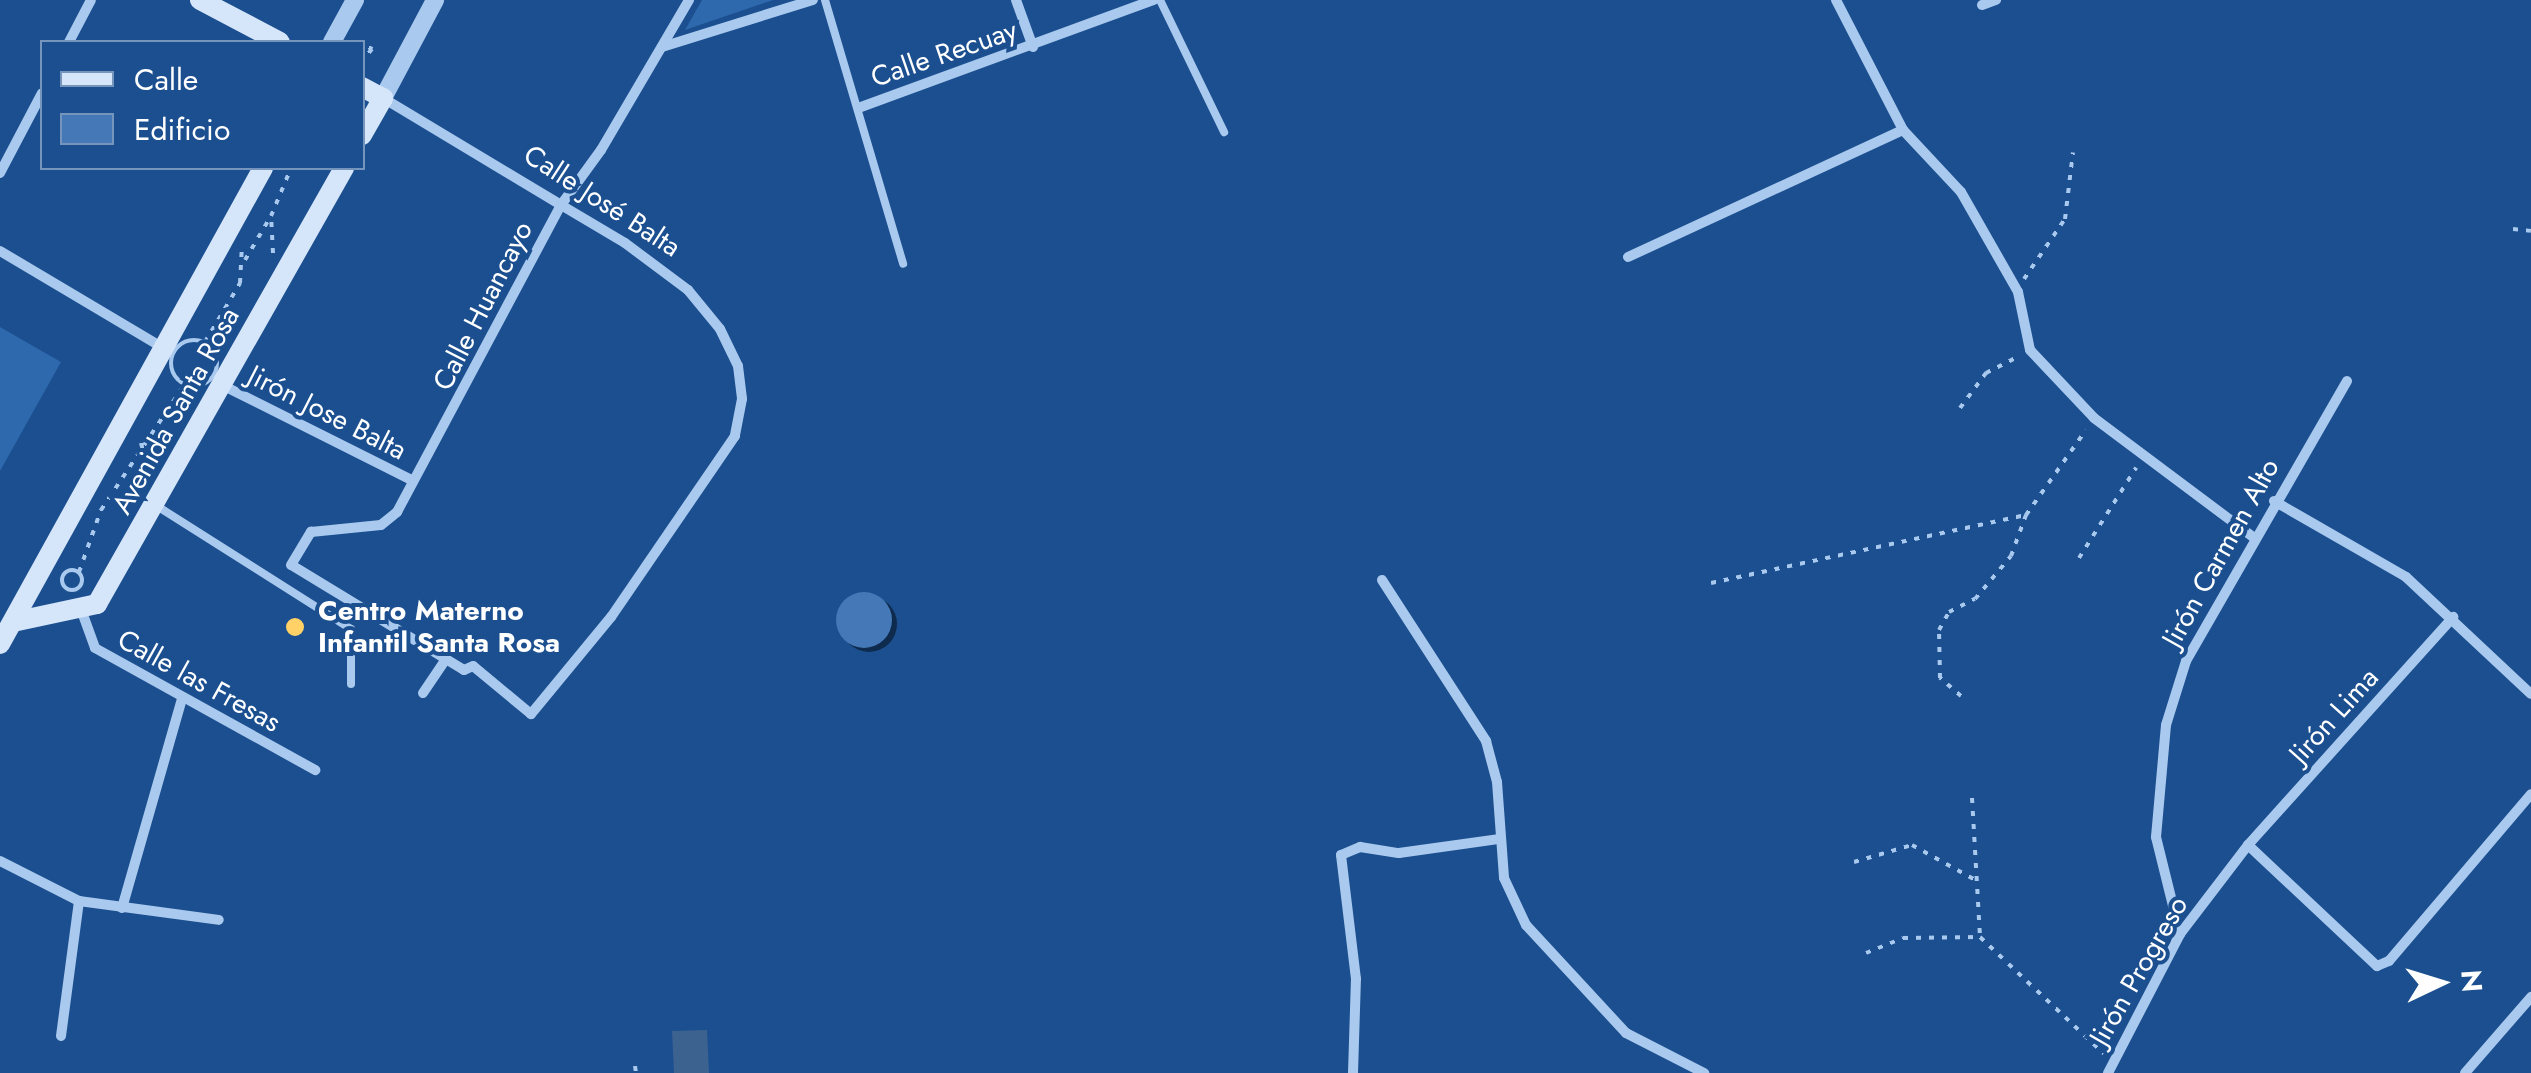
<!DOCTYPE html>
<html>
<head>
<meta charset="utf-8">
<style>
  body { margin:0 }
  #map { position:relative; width:2531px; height:1073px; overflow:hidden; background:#1b4f8f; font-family:Jost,sans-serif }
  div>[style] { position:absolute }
  .green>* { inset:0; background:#2e69ad }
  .water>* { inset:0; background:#3c6290 }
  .shadow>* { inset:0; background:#0007 }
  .round { border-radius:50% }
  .building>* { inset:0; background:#4478b7 }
  .path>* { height:4px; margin-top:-2px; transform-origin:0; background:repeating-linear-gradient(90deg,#a9c9ee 0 5px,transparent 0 13px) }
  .path>.ring { margin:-2px; padding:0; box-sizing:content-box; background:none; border:4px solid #a9c9ee; border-radius:50% }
  .service>* { height:8px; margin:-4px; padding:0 4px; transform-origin:4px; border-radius:4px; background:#a9c9ee }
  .minor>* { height:10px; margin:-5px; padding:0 5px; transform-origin:5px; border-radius:5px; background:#a9c9ee }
  .tertiary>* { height:18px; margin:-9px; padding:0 9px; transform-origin:9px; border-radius:9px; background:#a9c9ee }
  .secondary>* { height:20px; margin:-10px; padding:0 10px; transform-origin:10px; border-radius:10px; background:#d6e6fa }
  .dots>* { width:28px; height:28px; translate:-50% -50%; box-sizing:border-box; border:5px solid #1b4f8f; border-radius:50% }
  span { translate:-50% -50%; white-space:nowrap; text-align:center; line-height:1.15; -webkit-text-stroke:8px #1b4f8f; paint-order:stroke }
  .street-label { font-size:28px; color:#fff }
  .poi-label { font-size:28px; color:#fff; font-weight:700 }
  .left { translate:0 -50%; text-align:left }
  .legend { position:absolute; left:40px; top:40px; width:325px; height:130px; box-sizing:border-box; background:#1b4f8f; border:2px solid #7695bc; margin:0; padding:12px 18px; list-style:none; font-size:30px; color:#fff }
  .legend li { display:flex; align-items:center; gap:20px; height:50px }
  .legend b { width:50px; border:2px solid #7695bc }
  .north { position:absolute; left:2391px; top:933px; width:100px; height:100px; -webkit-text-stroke:8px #1b4f8f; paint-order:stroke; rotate:86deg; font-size:28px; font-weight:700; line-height:40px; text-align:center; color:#fff }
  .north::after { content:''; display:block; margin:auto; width:35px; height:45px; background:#fff; clip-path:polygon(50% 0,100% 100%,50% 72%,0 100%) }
</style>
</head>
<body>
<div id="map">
  <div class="green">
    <div style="clip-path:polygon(702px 0,773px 0,685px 30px)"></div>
    <div style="clip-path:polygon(0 327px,61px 362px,0 471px)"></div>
  </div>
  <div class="water">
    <div style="clip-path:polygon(707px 1030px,709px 1073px,674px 1073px,672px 1031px)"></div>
  </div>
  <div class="shadow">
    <div class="round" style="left:841px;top:596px;width:56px;height:56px"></div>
  </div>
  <div class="building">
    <div class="round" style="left:836px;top:592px;width:56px;height:56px"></div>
  </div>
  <div class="path">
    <div style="left:357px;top:42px;width:17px;rotate:25deg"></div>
    <div style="left:372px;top:49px;width:16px;rotate:130deg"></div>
    <div style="left:2513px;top:229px;width:18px;rotate:6deg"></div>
    <div style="left:273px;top:253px;width:37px;rotate:-93deg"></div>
    <div style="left:271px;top:216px;width:52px;rotate:-67.4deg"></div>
    <div style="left:245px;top:260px;width:45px;rotate:-59.5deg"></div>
    <div style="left:2024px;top:279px;width:73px;rotate:-55.7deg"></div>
    <div style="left:2065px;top:219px;width:67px;rotate:-83.2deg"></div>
    <div class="ring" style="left:171px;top:340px;width:42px;height:42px"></div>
    <div style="left:205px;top:342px;width:69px;rotate:-59.3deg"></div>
    <div style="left:240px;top:283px;width:36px;rotate:-87deg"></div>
    <div style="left:1960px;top:408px;width:44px;rotate:-53.4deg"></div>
    <div style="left:1986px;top:373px;width:35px;rotate:-27deg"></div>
    <div style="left:141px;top:443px;width:31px;rotate:75deg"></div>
    <div style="left:2079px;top:558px;width:107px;rotate:-57.7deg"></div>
    <div class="ring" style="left:62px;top:570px;width:16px;height:16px"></div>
    <div style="left:79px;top:572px;width:66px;rotate:-70.5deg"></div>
    <div style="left:101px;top:510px;width:150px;rotate:-56.4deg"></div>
    <div style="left:1711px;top:583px;width:322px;rotate:-12.2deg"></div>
    <div style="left:1961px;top:696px;width:28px;rotate:-139deg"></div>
    <div style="left:1940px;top:678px;width:48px;rotate:-91.2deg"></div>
    <div style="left:1939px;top:630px;width:21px;rotate:-61deg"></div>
    <div style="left:1949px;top:612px;width:29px;rotate:-27deg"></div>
    <div style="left:1975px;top:599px;width:56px;rotate:-50.1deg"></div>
    <div style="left:2011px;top:556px;width:44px;rotate:-69.9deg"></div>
    <div style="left:2026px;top:515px;width:104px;rotate:-54.8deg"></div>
    <div style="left:1972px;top:798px;width:139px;rotate:86.7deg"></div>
    <div style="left:1980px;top:937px;width:170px;rotate:43.3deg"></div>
    <div style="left:1854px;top:862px;width:60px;rotate:-16.3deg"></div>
    <div style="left:1912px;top:845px;width:77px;rotate:28.9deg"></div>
    <div style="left:1866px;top:953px;width:40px;rotate:-22deg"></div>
    <div style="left:1903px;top:938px;width:77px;rotate:-0.7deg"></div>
    <div style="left:635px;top:1066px;width:7px;rotate:82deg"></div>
  </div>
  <div class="service">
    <div style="left:825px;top:0;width:275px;rotate:73.5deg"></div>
    <div style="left:1160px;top:0;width:147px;rotate:64.1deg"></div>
    <div style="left:157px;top:506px;width:230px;rotate:32.4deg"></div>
    <div style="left:351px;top:629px;width:55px;rotate:90deg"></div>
  </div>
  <div class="minor">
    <div style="left:1016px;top:0;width:50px;rotate:70.1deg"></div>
    <div style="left:1836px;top:0;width:146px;rotate:62.7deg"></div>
    <div style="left:1903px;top:130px;width:85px;rotate:46.9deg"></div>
    <div style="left:1961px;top:192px;width:115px;rotate:60.3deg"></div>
    <div style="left:2018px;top:292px;width:59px;rotate:78.3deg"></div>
    <div style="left:2030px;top:350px;width:93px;rotate:46.7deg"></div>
    <div style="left:2094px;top:418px;width:197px;rotate:36.8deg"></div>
    <div style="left:1982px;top:5px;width:15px;rotate:-20deg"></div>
    <div style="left:69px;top:42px;width:47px;rotate:-62.4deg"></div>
    <div style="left:662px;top:47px;width:158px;rotate:-17.3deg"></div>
    <div style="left:383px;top:98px;width:208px;rotate:31deg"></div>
    <div style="left:561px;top:205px;width:74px;rotate:30.7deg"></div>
    <div style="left:625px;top:243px;width:79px;rotate:36.7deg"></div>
    <div style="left:688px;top:290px;width:50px;rotate:50.6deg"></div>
    <div style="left:720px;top:329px;width:41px;rotate:64.1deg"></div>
    <div style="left:738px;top:366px;width:33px;rotate:83deg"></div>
    <div style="left:742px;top:399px;width:38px;rotate:101deg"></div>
    <div style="left:735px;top:436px;width:219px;rotate:124.4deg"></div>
    <div style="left:611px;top:617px;width:126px;rotate:129.5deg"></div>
    <div style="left:531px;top:714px;width:75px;rotate:-140.4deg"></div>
    <div style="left:473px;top:666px;width:10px;rotate:156deg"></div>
    <div style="left:464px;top:670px;width:202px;rotate:-148.7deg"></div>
    <div style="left:291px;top:565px;width:39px;rotate:-59deg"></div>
    <div style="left:311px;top:532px;width:70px;rotate:-5.7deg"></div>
    <div style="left:381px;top:525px;width:21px;rotate:-39deg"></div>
    <div style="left:397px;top:512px;width:348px;rotate:-61.9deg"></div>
    <div style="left:561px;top:205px;width:68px;rotate:-54deg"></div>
    <div style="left:601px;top:150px;width:174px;rotate:-59.6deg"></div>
    <div style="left:861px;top:107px;width:312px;rotate:-20.1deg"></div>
    <div style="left:0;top:173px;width:90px;rotate:-62.3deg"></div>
    <div style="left:0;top:251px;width:188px;rotate:30.7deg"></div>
    <div style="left:1628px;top:257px;width:303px;rotate:-24.8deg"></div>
    <div style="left:222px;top:385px;width:212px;rotate:26.6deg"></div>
    <div style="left:2274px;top:501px;width:152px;rotate:29.9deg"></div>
    <div style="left:2406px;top:577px;width:171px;rotate:43.1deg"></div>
    <div style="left:1382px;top:580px;width:192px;rotate:57.1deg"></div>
    <div style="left:1486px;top:741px;width:42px;rotate:75deg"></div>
    <div style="left:1497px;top:782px;width:96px;rotate:85.8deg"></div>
    <div style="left:1504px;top:878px;width:52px;rotate:64.9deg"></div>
    <div style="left:1526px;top:925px;width:147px;rotate:47.2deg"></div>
    <div style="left:1626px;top:1033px;width:88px;rotate:27.1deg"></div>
    <div style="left:82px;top:612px;width:38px;rotate:70deg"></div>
    <div style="left:95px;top:648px;width:252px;rotate:29deg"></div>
    <div style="left:423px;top:693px;width:41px;rotate:-55.9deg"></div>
    <div style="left:2248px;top:845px;width:177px;rotate:43.2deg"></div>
    <div style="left:2377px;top:966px;width:13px;rotate:-23deg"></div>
    <div style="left:2389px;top:961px;width:219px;rotate:-49.6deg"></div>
    <div style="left:0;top:861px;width:89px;rotate:26.9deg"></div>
    <div style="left:79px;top:901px;width:141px;rotate:7.7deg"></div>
    <div style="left:122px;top:908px;width:217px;rotate:-74deg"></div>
    <div style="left:2180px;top:934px;width:100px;rotate:-103.9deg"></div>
    <div style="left:2156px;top:837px;width:112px;rotate:-84.9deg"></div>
    <div style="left:2166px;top:725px;width:67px;rotate:-72.6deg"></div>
    <div style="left:2186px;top:661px;width:323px;rotate:-60.1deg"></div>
    <div style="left:61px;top:1036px;width:136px;rotate:-82.4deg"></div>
    <div style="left:1353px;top:1073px;width:94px;rotate:-88.2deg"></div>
    <div style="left:1356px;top:979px;width:125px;rotate:-96.9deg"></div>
    <div style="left:1341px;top:855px;width:21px;rotate:-23deg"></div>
    <div style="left:1360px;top:847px;width:39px;rotate:9deg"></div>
    <div style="left:1399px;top:853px;width:100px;rotate:-8deg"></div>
    <div style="left:2108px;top:1073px;width:157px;rotate:-62.6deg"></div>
    <div style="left:2180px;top:934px;width:112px;rotate:-52.6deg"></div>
    <div style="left:2248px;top:845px;width:307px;rotate:-48deg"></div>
    <div style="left:2465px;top:1073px;width:101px;rotate:-49deg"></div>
  </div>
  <div class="tertiary">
    <div style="left:332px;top:42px;width:48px;rotate:-61.3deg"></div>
    <div style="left:383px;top:98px;width:111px;rotate:-62deg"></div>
  </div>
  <div class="secondary">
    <div style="left:200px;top:0;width:90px;rotate:27.7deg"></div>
    <div style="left:362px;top:87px;width:24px;rotate:28deg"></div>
    <div style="left:383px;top:98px;width:43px;rotate:119.6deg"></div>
    <div style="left:13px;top:622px;width:86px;rotate:-12.1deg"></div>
    <div style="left:97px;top:604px;width:501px;rotate:-60.47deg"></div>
    <div style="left:0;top:644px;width:544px;rotate:-61.08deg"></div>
  </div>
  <div class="dots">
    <div style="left:295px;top:627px;background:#ffd166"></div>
  </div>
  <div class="street-label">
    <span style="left:944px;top:54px;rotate:-19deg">Calle Recuay</span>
    <span style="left:602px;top:201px;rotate:33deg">Calle José Balta</span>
    <span style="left:483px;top:306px;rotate:-63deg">Calle Huancayo</span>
    <span style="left:176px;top:411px;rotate:-61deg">Avenida Santa Rosa</span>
    <span style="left:327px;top:413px;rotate:27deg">Jirón Jose Balta</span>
    <span style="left:2221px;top:553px;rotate:-61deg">Jirón Carmen Alto</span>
    <span style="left:199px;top:681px;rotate:29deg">Calle las Fresas</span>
    <span style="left:2334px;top:716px;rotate:-48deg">Jirón Lima</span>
    <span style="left:2139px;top:971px;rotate:-60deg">Jirón Progreso</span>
  </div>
  <div class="poi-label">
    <span class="left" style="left:318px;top:627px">Centro Materno<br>Infantil Santa Rosa</span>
  </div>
  <ul class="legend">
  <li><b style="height:12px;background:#d6e6fa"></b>Calle</li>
  <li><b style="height:28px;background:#4478b7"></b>Edificio</li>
  </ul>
  <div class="north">N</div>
</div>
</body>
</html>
